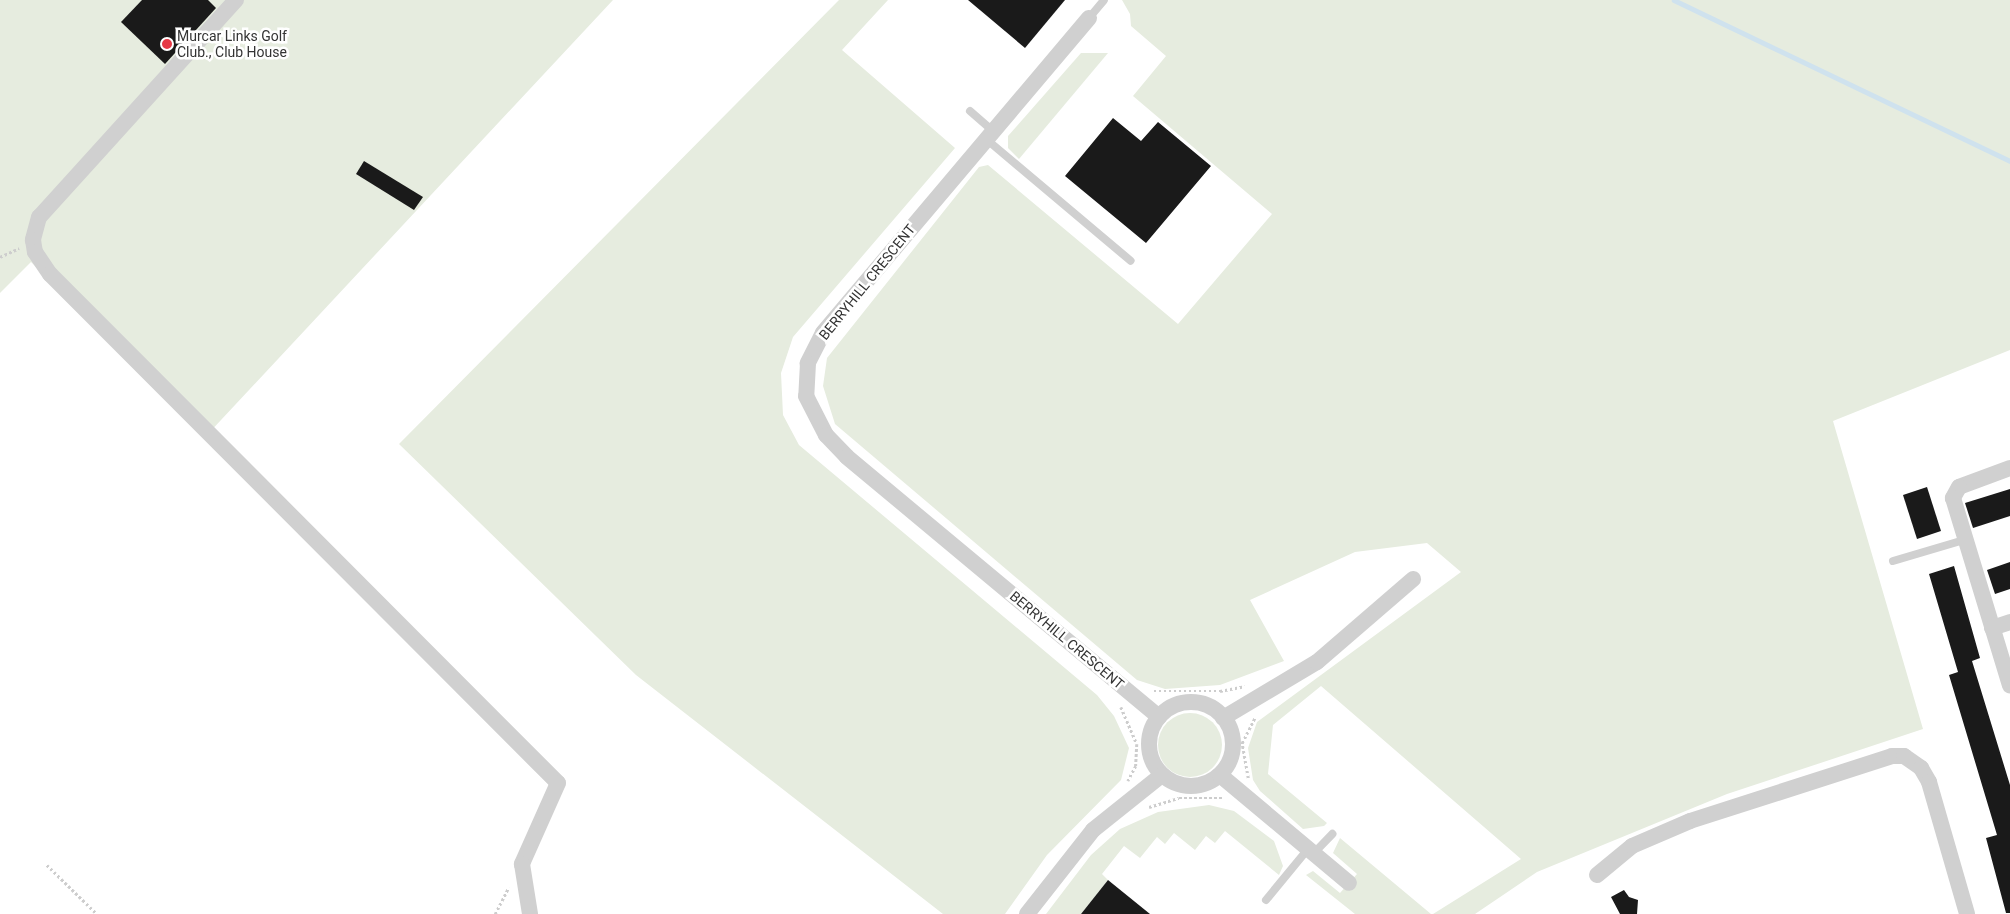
<!DOCTYPE html>
<html>
<head>
<meta charset="utf-8">
<style>
  body { margin:0 }
  #map { position:relative; width:2010px; height:914px; overflow:hidden; background:#fff; font-family:Roboto,sans-serif }
  div>[style] { position:absolute }
  .green>* { inset:0; background:#e6ecdf }
  .round { border-radius:50% }
  .stream>* { height:4.5px; margin:-2.25px; padding:0 2.25px; transform-origin:2.25px; border-radius:2.25px; background:#cfe2ee }
  .building>* { inset:0; background:#1a1a1a }
  .path>* { height:2.5px; margin-top:-1.25px; transform-origin:0; background:repeating-linear-gradient(90deg,#cdcdcd 0 2.5px,transparent 0 5px) }
  .lane>* { height:8px; margin:-4px; padding:0 4px; transform-origin:4px; border-radius:4px; background:#d0d0d0 }
  .street>* { height:16px; margin:-8px; padding:0 8px; transform-origin:8px; border-radius:8px; background:#d0d0d0 }
  .street>.ring { margin:-8px; padding:0; box-sizing:content-box; background:none; border:16px solid #d0d0d0; border-radius:50% }
  .dots>* { width:14px; height:14px; translate:-50% -50%; box-sizing:border-box; border:2px solid #fff; border-radius:50% }
  span { translate:-50% -50%; white-space:nowrap; text-align:center; line-height:1.15; -webkit-text-stroke:5px #fff; paint-order:stroke }
  .poi-label { font-size:14px; color:#333 }
  .left { translate:0 -50%; text-align:left }
  .street-label { font-size:14px; color:#333 }
</style>
</head>
<body>
<div id="map">
  <div class="green">
    <div style="clip-path:polygon(0 0,613px 0,207px 435px,31px 262px,0 293px)"></div>
    <div style="clip-path:polygon(839px 0,888px 0,842px 50px,955px 148px,793px 337px,781px 373px,783px 415px,799px 445px,1097px 695px,1114px 716px,1129px 748px,1121px 780px,1047px 855px,1005px 914px,943px 914px,636px 675px,399px 444px)"></div>
    <div style="clip-path:polygon(1122px 0,2010px 0,2010px 350px,1833px 421px,1923px 729px,1727px 794px,1537px 872px,1475px 914px,1433px 914px,1521px 859px,1321px 686px,1273px 725px,1268px 774px,1327px 823px,1324px 826px,1303px 829px,1260px 791px,1253px 780px,1248px 748px,1257px 722px,1461px 572px,1427px 543px,1355px 552px,1250px 600px,1284px 661px,1220px 685px,1165px 689px,1137px 680px,835px 424px,823px 386px,827px 358px,979px 167px,988px 165px,1178px 324px,1272px 214px,1133px 96px,1166px 56px,1131px 26px,1130px 14px)"></div>
    <div style="clip-path:polygon(1081px 53px,1108px 53px,1019px 159px,1008px 148px,1008px 136px)"></div>
    <div class="round" style="left:1158px;top:713px;width:64px;height:64px"></div>
    <div style="clip-path:polygon(1209px 805px,1234px 811px,1274px 841px,1283px 866px,1279px 875px,1225px 831px,1215px 843px,1206px 836px,1195px 850px,1174px 833px,1165px 844px,1157px 837px,1140px 858px,1124px 846px,1102px 874px,1108px 880px,1081px 914px,1046px 914px,1091px 855px,1120px 829px,1158px 812px)"></div>
    <div style="clip-path:polygon(1340px 838px,1431px 914px,1355px 914px,1306px 875px,1313px 871px,1340px 893px,1357px 874px,1333px 853px)"></div>
  </div>
  <div class="stream">
    <div style="left:1674px;top:0;width:373px;rotate:25.6deg"></div>
  </div>
  <div class="building">
    <div style="clip-path:polygon(142px 0,208px 0,216px 8px,165px 64px,121px 22px)"></div>
    <div style="clip-path:polygon(968px 0,1065px 0,1025px 48px)"></div>
    <div style="clip-path:polygon(1113px 118px,1141px 141px,1158px 122px,1211px 166px,1146px 243px,1065px 176px)"></div>
    <div style="clip-path:polygon(364px 161px,423px 197px,414px 210px,356px 174px)"></div>
    <div style="clip-path:polygon(1927px 487px,1941px 531px,1917px 539px,1903px 495px)"></div>
    <div style="clip-path:polygon(2010px 489px,2010px 516px,1973px 528px,1965px 503px)"></div>
    <div style="clip-path:polygon(2010px 562px,2010px 589px,1995px 594px,1987px 570px)"></div>
    <div style="clip-path:polygon(1954px 566px,1980px 658px,1972px 661px,2010px 785px,2010px 913px,2006px 913px,1986px 838px,1997px 835px,1949px 675px,1958px 672px,1929px 574px)"></div>
    <div style="clip-path:polygon(1108px 880px,1150px 914px,1081px 914px)"></div>
    <div style="clip-path:polygon(1624px 890px,1629px 897px,1638px 900px,1637px 914px,1620px 914px,1611px 897px)"></div>
  </div>
  <div class="path">
    <div style="left:0;top:257px;width:21px;rotate:-25deg"></div>
    <div style="left:1154px;top:691px;width:66px"></div>
    <div style="left:1220px;top:691px;width:25px;rotate:-11deg"></div>
    <div style="left:1121px;top:707px;width:40px;rotate:66.6deg"></div>
    <div style="left:1137px;top:744px;width:22px;rotate:93deg"></div>
    <div style="left:1136px;top:766px;width:17px;rotate:118deg"></div>
    <div style="left:1248px;top:778px;width:36px;rotate:-100deg"></div>
    <div style="left:1242px;top:743px;width:28px;rotate:-63deg"></div>
    <div style="left:1149px;top:807px;width:31px;rotate:-17deg"></div>
    <div style="left:1179px;top:798px;width:43px"></div>
    <div style="left:47px;top:865px;width:70px;rotate:44.4deg"></div>
    <div style="left:495px;top:914px;width:30px;rotate:-63deg"></div>
  </div>
  <div class="lane">
    <div style="left:1089px;top:18px;width:23px;rotate:-50deg"></div>
    <div style="left:970px;top:111px;width:30px;rotate:41deg"></div>
    <div style="left:986px;top:139px;width:189px;rotate:40.1deg"></div>
    <div style="left:1893px;top:561px;width:74px;rotate:-16.5deg"></div>
    <div style="left:1313px;top:854px;width:28px;rotate:-46deg"></div>
    <div style="left:1266px;top:900px;width:66px;rotate:-50.5deg"></div>
  </div>
  <div class="street">
    <div style="left:236px;top:0;width:293px;rotate:132.2deg"></div>
    <div style="left:39px;top:217px;width:24px;rotate:105deg"></div>
    <div style="left:33px;top:240px;width:12px;rotate:81deg"></div>
    <div style="left:35px;top:252px;width:27px;rotate:56deg"></div>
    <div style="left:50px;top:274px;width:719px;rotate:45.06deg"></div>
    <div style="left:558px;top:783px;width:89px;rotate:114deg"></div>
    <div style="left:522px;top:864px;width:51px;rotate:80.9deg"></div>
    <div style="left:1089px;top:18px;width:412px;rotate:130.2deg"></div>
    <div style="left:823px;top:333px;width:34px;rotate:117deg"></div>
    <div style="left:808px;top:363px;width:33px;rotate:93deg"></div>
    <div style="left:806px;top:396px;width:44px;rotate:62.9deg"></div>
    <div style="left:826px;top:435px;width:30px;rotate:46deg"></div>
    <div style="left:847px;top:457px;width:406px;rotate:39.8deg"></div>
    <div style="left:2010px;top:468px;width:54px;rotate:159.6deg"></div>
    <div style="left:1959px;top:487px;width:13px;rotate:119deg"></div>
    <div style="left:1953px;top:498px;width:196px;rotate:73.1deg"></div>
    <div style="left:1992px;top:628px;width:19px;rotate:-18deg"></div>
    <div class="ring" style="left:1149px;top:702px;width:68px;height:68px"></div>
    <div style="left:1223px;top:718px;width:109px;rotate:-30.8deg"></div>
    <div style="left:1317px;top:662px;width:127px;rotate:-40.8deg"></div>
    <div style="left:1220px;top:775px;width:168px;rotate:39.9deg"></div>
    <div style="left:1597px;top:875px;width:45px;rotate:-39.6deg"></div>
    <div style="left:1632px;top:846px;width:63px;rotate:-23.3deg"></div>
    <div style="left:1690px;top:821px;width:212px;rotate:-17.8deg"></div>
    <div style="left:1892px;top:756px;width:12px"></div>
    <div style="left:1904px;top:756px;width:21px;rotate:35deg"></div>
    <div style="left:1921px;top:768px;width:16px;rotate:60deg"></div>
    <div style="left:1929px;top:782px;width:137px;rotate:73.9deg"></div>
    <div style="left:1027px;top:914px;width:107px;rotate:-51.8deg"></div>
    <div style="left:1093px;top:830px;width:88px;rotate:-38.6deg"></div>
  </div>
  <div class="dots">
    <div style="left:167px;top:44px;background:#e63946"></div>
  </div>
  <div class="poi-label">
    <span class="left" style="left:177px;top:44px">Murcar Links Golf<br>Club., Club House</span>
  </div>
  <div class="street-label">
    <span style="left:867px;top:282px;rotate:-51deg">BERRYHILL CRESCENT</span>
    <span style="left:1067px;top:640px;rotate:40deg">BERRYHILL CRESCENT</span>
  </div>
</div>
</body>
</html>
